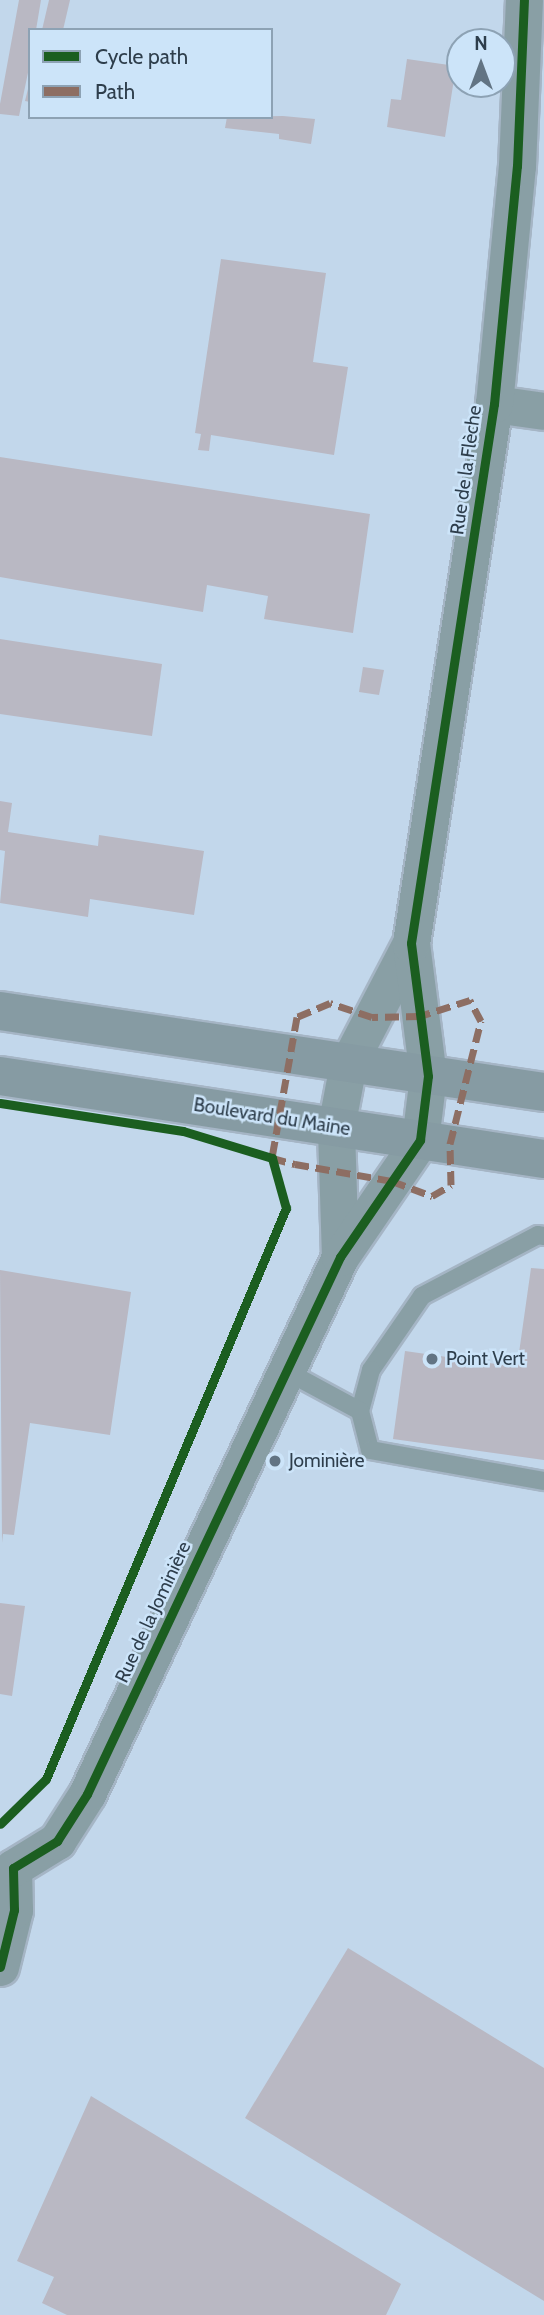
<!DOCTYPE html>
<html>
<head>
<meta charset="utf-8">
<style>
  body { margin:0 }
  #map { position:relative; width:544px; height:2315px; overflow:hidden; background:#c2d7eb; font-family:Cabin,sans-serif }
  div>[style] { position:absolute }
  .building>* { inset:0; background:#b9b8c3 }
  .roads { filter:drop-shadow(2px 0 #a5b5c5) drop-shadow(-2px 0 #a5b5c5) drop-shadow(0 2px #a5b5c5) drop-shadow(0 -2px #a5b5c5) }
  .lane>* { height:18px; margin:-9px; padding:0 9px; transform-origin:9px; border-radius:9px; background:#899fa5 }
  .street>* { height:37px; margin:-18.5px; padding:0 18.5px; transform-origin:18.5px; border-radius:18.5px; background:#899fa5 }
  .primary>* { height:38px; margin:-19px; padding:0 19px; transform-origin:19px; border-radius:19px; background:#869ba3 }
  .quiet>* { height:7px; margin-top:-3.5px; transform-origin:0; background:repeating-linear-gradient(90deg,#8d6e63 0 14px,transparent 0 21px) }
  .cycleway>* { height:9px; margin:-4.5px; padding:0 4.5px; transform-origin:4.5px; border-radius:4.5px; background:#1b5e20 }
  .dots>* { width:19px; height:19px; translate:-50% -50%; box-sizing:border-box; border:4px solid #cce4f9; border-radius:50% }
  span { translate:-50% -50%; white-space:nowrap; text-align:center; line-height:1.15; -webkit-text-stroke:5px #cce4f9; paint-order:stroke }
  .street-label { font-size:19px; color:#2e3e4c }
  .poi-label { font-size:19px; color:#2e3e4c }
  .left { translate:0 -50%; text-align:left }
  .legend { position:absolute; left:28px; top:28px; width:245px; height:91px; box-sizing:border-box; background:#cce4f9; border:2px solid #8da2b4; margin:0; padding:9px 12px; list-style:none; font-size:21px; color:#2e3e4c }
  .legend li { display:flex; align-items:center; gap:14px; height:35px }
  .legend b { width:35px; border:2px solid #8da2b4 }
  .north { position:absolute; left:446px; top:28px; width:70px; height:70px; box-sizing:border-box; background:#cce4f9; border:2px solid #8da2b4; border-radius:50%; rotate:0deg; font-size:19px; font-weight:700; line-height:28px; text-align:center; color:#2e3e4c }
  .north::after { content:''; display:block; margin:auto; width:24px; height:32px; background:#627484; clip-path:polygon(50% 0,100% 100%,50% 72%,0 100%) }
</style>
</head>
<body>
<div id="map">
  <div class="building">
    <div style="clip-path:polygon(19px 0,41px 0,36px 30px,30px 30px,30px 63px,19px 116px,0 114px,0 104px)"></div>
    <div style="clip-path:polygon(49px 0,70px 0,63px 30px,42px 30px)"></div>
    <div style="clip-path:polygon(407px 59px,456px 66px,445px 137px,387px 127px,391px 99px,401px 100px)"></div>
    <div style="clip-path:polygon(29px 85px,30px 85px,30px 102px,25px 101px)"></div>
    <div style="clip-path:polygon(283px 116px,315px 119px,311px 144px,279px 139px,279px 134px,225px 128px,227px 117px)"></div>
    <div style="clip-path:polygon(221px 259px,326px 273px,313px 362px,348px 367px,334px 455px,211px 435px,209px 451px,198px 450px,201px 434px,195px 433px)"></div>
    <div style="clip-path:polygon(0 457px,370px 514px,353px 633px,264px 619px,268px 596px,207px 585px,203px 612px,0 577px)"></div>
    <div style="clip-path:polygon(0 639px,162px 664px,152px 736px,0 714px)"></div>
    <div style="clip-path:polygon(363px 667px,384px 670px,379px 695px,359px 692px)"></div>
    <div style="clip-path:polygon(0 801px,12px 803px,8px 832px,98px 846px,99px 835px,204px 851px,194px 915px,90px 899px,88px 917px,0 903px,5px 851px,0 850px)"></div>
    <div style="clip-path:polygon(531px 1268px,544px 1269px,544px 1460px,393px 1439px,405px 1351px,517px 1367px)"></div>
    <div style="clip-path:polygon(0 1270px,131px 1292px,110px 1435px,30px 1423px,14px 1535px,3px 1534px,2px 1543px)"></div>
    <div style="clip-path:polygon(0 1603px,25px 1606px,12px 1696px,0 1694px)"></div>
    <div style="clip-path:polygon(348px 1948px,544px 2068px,544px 2301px,245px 2118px)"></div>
    <div style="clip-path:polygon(91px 2096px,401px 2284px,386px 2315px,67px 2315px,42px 2303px,54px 2277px,17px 2261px)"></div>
  </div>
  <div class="roads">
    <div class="lane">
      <div style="left:544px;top:1236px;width:6px;rotate:-171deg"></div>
      <div style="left:538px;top:1235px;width:131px;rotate:152.3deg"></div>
      <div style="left:422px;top:1296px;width:90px;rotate:124.6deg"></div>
      <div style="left:371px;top:1370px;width:42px;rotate:105deg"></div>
      <div style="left:360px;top:1411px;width:40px;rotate:75.6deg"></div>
      <div style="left:370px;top:1450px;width:177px;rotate:10.1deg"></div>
      <div style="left:286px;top:1371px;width:84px;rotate:28.4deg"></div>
    </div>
    <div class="street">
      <div style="left:494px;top:404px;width:50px;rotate:8deg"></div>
      <div style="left:340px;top:1257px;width:130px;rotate:-91.8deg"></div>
      <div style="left:336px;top:1127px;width:64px;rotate:-79.2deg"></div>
      <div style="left:348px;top:1064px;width:136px;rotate:-62.5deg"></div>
      <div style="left:0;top:1967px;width:59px;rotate:-76.2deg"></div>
      <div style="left:14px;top:1910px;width:42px;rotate:-91.4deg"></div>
      <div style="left:13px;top:1868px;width:52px;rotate:-31.5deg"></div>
      <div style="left:57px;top:1841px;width:56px;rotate:-57.4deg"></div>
      <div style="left:87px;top:1794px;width:594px;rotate:-64.77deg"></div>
      <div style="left:340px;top:1257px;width:142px;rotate:-55.6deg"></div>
      <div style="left:420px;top:1140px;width:64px;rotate:-82.9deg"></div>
      <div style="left:428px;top:1076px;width:134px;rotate:-97.3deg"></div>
      <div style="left:411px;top:943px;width:545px;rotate:-81.25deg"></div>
      <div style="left:494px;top:404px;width:239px;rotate:-84.5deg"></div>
      <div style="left:517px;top:166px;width:166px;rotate:-87.6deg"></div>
    </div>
    <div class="primary">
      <div style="left:0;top:1011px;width:550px;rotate:8.47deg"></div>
      <div style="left:0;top:1076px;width:550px;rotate:8.67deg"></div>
    </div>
  </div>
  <div class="quiet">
    <div style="left:270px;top:1157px;width:2px;rotate:27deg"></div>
    <div style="left:272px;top:1158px;width:24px;rotate:15deg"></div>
    <div style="left:295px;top:1164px;width:98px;rotate:9.9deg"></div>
    <div style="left:392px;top:1181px;width:43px;rotate:20.6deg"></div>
    <div style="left:432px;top:1196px;width:22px;rotate:-30deg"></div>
    <div style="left:451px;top:1185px;width:41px;rotate:-91.4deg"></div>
    <div style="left:450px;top:1144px;width:127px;rotate:-75.9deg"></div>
    <div style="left:481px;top:1021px;width:24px;rotate:-118deg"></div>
    <div style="left:470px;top:1000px;width:52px;rotate:162.3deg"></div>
    <div style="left:420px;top:1016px;width:48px;rotate:178.8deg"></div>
    <div style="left:372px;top:1017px;width:44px;rotate:-161.6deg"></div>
    <div style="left:330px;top:1003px;width:36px;rotate:157deg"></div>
    <div style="left:297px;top:1017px;width:143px;rotate:100.1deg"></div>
  </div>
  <div class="cycleway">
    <div style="left:0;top:1103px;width:185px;rotate:8.7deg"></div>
    <div style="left:183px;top:1131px;width:93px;rotate:16.9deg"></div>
    <div style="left:272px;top:1158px;width:52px;rotate:74.4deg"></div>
    <div style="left:286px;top:1208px;width:619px;rotate:112.8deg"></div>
    <div style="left:46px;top:1779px;width:64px;rotate:135.6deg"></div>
    <div style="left:0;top:1967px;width:59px;rotate:-76.2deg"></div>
    <div style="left:14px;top:1910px;width:42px;rotate:-91.4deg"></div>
    <div style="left:13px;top:1868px;width:52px;rotate:-31.5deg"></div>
    <div style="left:57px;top:1841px;width:56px;rotate:-57.4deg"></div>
    <div style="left:87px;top:1794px;width:594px;rotate:-64.77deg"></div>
    <div style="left:340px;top:1257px;width:142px;rotate:-55.6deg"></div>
    <div style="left:420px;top:1140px;width:64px;rotate:-82.9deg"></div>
    <div style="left:428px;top:1076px;width:134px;rotate:-97.3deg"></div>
    <div style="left:411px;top:943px;width:545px;rotate:-81.25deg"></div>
    <div style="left:494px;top:404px;width:239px;rotate:-84.5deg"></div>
    <div style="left:517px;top:166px;width:166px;rotate:-87.6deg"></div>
  </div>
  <div class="dots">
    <div style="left:432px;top:1359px;background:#627484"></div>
    <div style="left:275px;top:1461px;background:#627484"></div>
  </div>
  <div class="street-label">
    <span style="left:466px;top:470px;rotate:-82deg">Rue de la Flèche</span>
    <span style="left:272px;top:1117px;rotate:9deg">Boulevard du Maine</span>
    <span style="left:153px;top:1612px;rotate:-65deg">Rue de la Jominière</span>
  </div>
  <div class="poi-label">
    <span class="left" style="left:446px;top:1359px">Point Vert</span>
    <span class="left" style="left:289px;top:1461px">Jominière</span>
  </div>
  <ul class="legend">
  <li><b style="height:9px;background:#1b5e20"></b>Cycle path</li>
  <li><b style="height:9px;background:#8d6e63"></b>Path</li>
  </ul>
  <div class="north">N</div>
</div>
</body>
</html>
